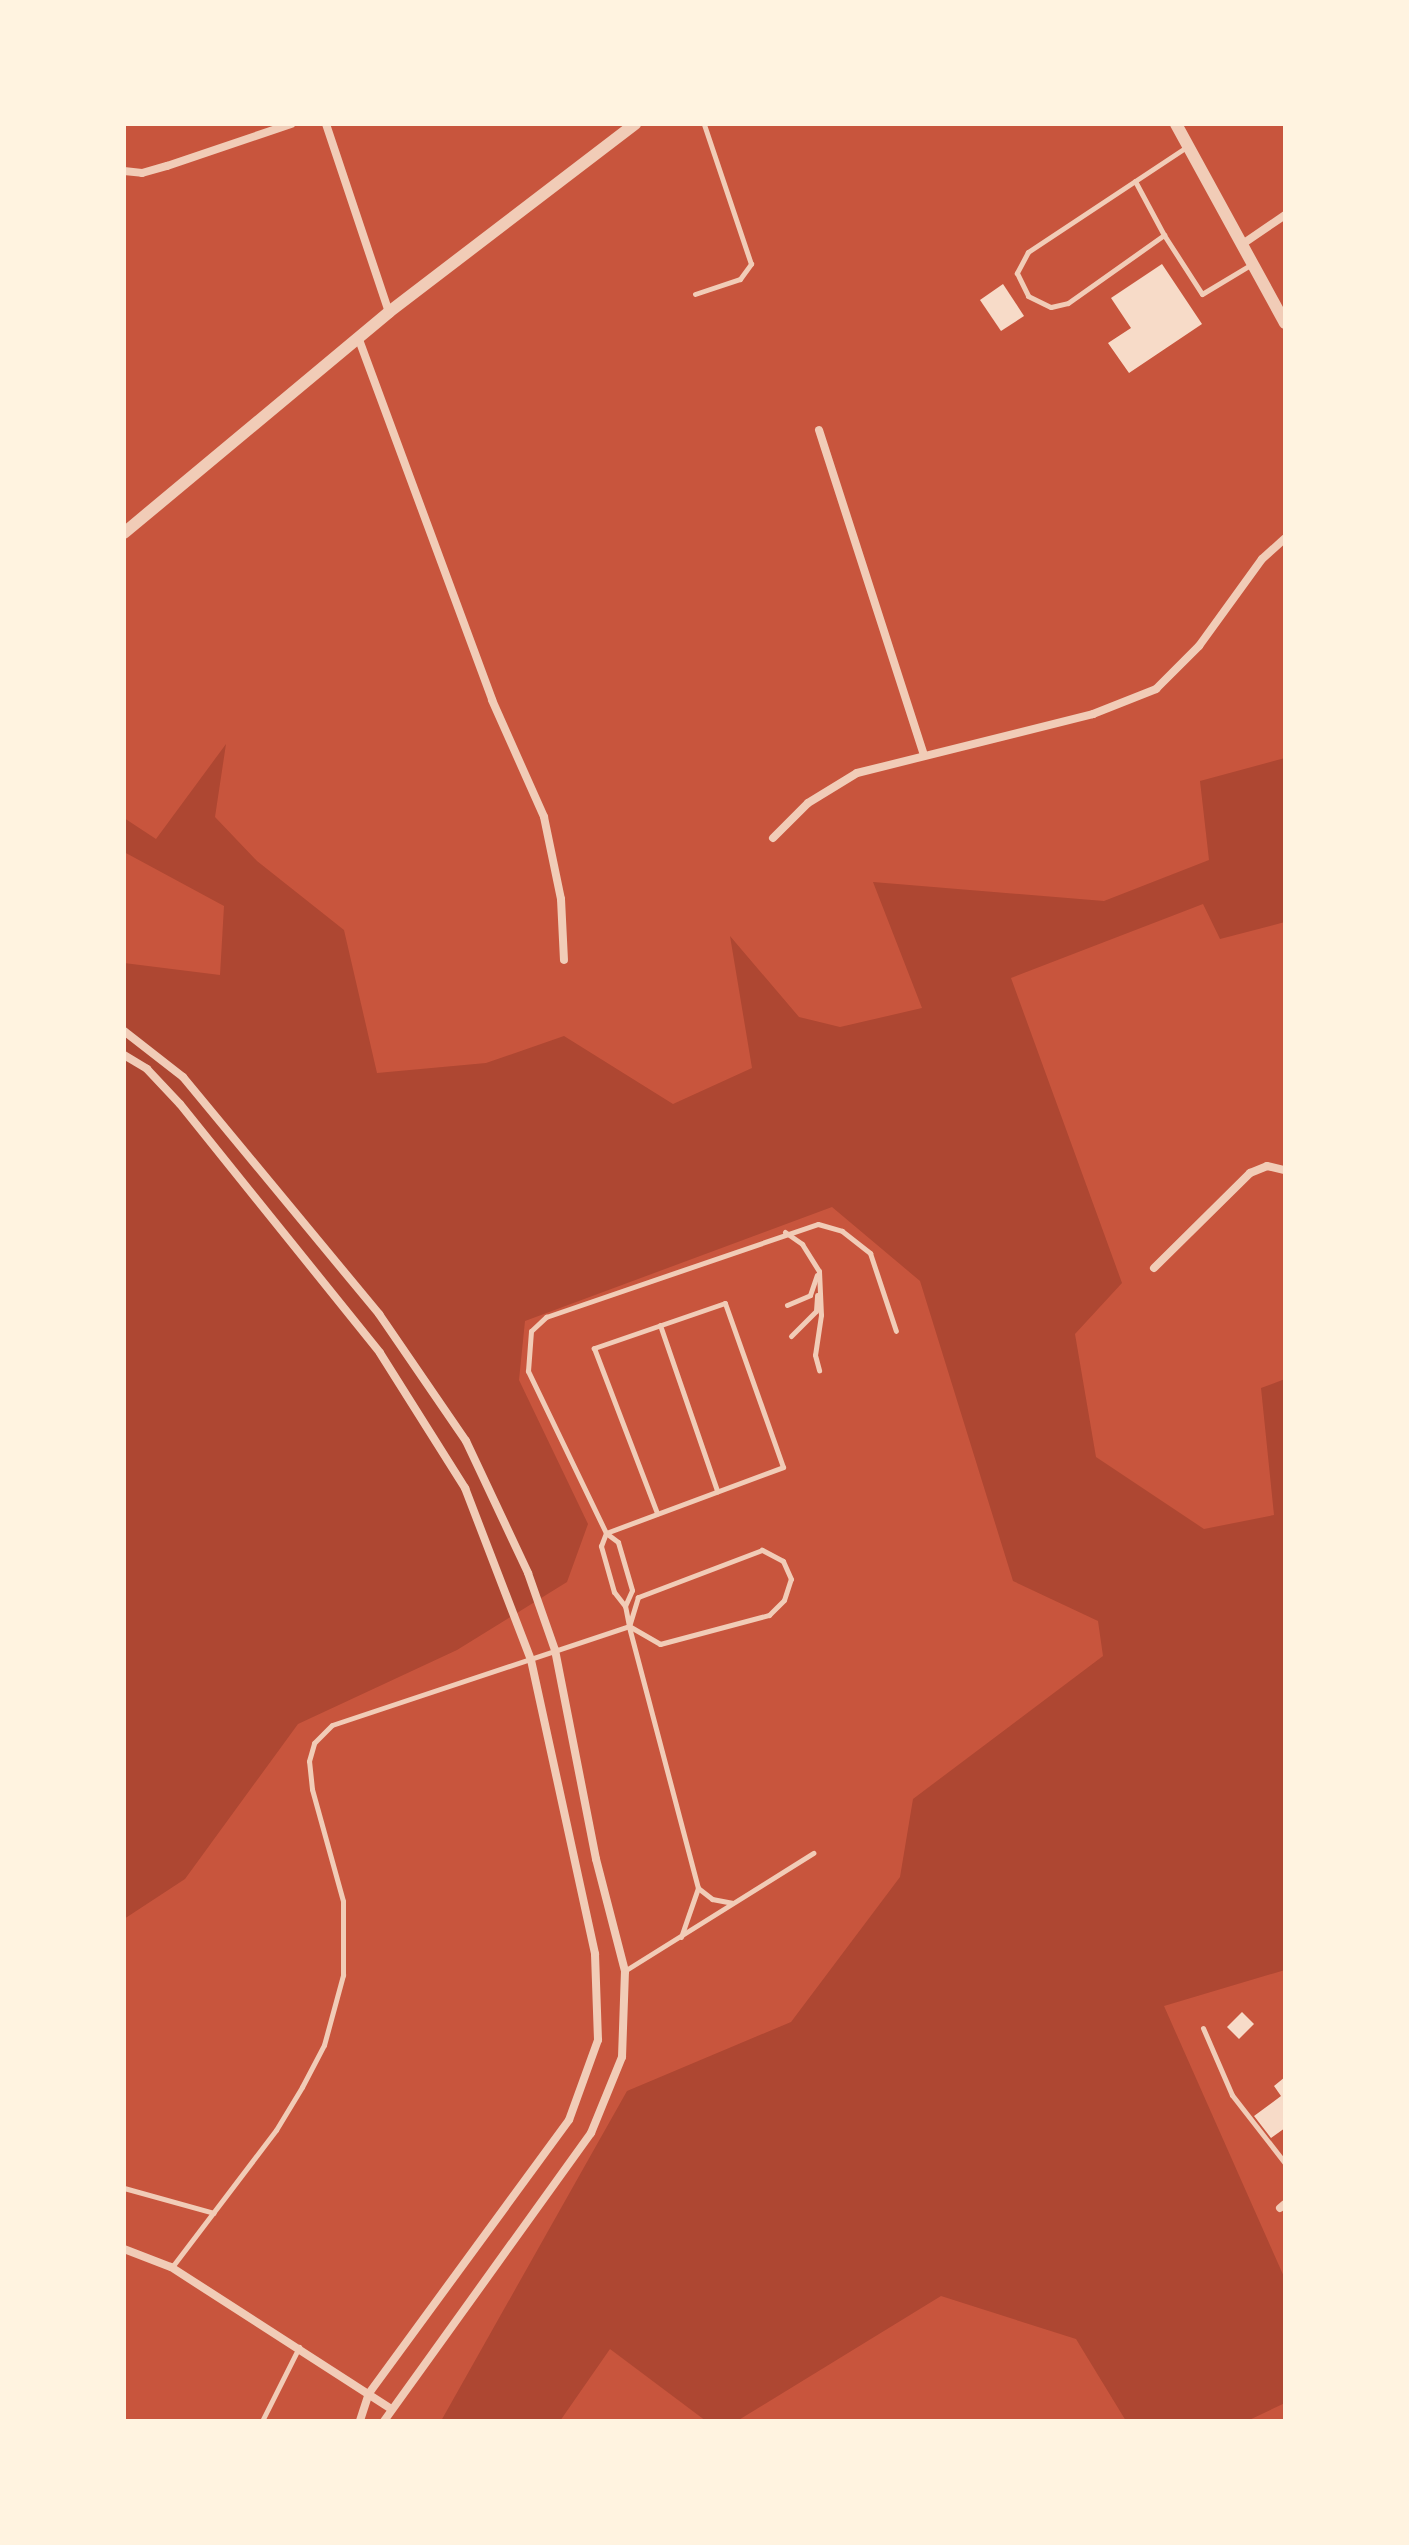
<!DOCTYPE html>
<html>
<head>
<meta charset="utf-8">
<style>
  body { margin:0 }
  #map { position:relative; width:1409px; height:2545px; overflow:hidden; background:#c8553d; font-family:"PT Sans",sans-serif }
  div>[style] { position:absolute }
  .green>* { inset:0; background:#ae4732 }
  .building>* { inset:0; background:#f7dbc8 }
  .service>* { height:5px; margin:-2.5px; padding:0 2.5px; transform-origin:2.5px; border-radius:2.5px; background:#f1ccb7 }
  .minor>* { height:8px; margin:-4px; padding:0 4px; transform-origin:4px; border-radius:4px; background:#f1ccb7 }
  .tertiary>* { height:12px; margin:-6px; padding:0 6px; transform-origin:6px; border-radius:6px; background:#f1ccb7 }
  span { translate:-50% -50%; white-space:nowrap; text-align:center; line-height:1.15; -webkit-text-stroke:6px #fff3e0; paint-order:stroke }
  .frame { position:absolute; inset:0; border:126px solid #fff3e0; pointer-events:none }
</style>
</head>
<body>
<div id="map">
  <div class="green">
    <div style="clip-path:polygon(226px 744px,215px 817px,257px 861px,344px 930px,377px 1073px,486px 1063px,564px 1036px,673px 1104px,752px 1068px,730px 936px,799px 1017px,840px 1027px,922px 1008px,873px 882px,1104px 901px,1209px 860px,1200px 781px,1285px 758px,1285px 922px,1220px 939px,1203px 904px,1011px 978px,1122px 1283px,1075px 1334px,1096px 1457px,1204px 1529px,1274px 1515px,1261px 1388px,1285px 1379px,1285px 1970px,1164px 2006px,1285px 2279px,1285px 2403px,1247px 2421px,1126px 2421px,1076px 2339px,941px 2296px,737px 2421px,706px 2421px,610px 2349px,560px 2421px,441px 2421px,627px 2091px,791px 2022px,900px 1877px,913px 1799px,1103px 1656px,1098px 1621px,1013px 1581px,920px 1281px,832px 1207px,525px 1321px,519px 1380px,588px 1524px,567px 1582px,457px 1650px,298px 1724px,185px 1879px,124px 1919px,124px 963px,220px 975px,224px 906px,124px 852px,124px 818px,156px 839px)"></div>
  </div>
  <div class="building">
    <div style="clip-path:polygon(1162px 264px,1202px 324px,1129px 373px,1108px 343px,1131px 328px,1111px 298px)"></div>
    <div style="clip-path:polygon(1003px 284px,1024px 316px,1001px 331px,980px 300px)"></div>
    <div style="clip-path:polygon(1242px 2012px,1254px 2024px,1239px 2039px,1227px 2027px)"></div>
    <div style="clip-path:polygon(1285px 2077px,1285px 2128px,1271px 2138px,1254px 2116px,1281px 2096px,1274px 2086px)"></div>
  </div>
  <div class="service">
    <div style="left:1188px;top:146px;width:192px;rotate:146.5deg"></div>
    <div style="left:1028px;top:252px;width:24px;rotate:118deg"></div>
    <div style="left:1017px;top:273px;width:25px;rotate:64deg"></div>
    <div style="left:1028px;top:296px;width:25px;rotate:26deg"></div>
    <div style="left:1051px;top:307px;width:17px;rotate:-13deg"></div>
    <div style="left:1068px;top:303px;width:118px;rotate:-35.3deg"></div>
    <div style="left:1164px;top:235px;width:70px;rotate:57.2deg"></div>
    <div style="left:1202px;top:294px;width:58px;rotate:-31deg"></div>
    <div style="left:1135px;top:181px;width:61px;rotate:61.8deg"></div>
    <div style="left:695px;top:294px;width:47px;rotate:-18.4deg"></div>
    <div style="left:740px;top:279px;width:19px;rotate:-54deg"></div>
    <div style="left:751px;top:264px;width:148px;rotate:-108.6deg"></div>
    <div style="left:785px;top:1232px;width:21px;rotate:35deg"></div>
    <div style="left:802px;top:1244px;width:32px;rotate:58deg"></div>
    <div style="left:819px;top:1271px;width:44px;rotate:87.4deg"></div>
    <div style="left:821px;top:1315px;width:40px;rotate:98.5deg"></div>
    <div style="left:815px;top:1355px;width:16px;rotate:75deg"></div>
    <div style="left:787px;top:1305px;width:25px;rotate:-23deg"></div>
    <div style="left:810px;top:1295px;width:21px;rotate:-71deg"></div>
    <div style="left:660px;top:1325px;width:176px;rotate:71deg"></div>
    <div style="left:791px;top:1336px;width:35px;rotate:-45deg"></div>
    <div style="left:816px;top:1311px;width:16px;rotate:-86deg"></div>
    <div style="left:625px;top:1606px;width:18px;rotate:-128deg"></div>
    <div style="left:614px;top:1592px;width:48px;rotate:-105.8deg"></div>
    <div style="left:601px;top:1546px;width:14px;rotate:-69deg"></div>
    <div style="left:606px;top:1533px;width:189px;rotate:-20.4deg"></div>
    <div style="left:783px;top:1467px;width:174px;rotate:-109.5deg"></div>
    <div style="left:725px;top:1303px;width:139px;rotate:161deg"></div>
    <div style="left:594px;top:1348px;width:177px;rotate:69.1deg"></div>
    <div style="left:698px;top:1888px;width:18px;rotate:38deg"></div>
    <div style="left:712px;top:1899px;width:20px;rotate:11deg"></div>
    <div style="left:681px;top:1937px;width:52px;rotate:-70.9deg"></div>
    <div style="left:698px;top:1888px;width:271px;rotate:-104.8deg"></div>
    <div style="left:629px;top:1626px;width:20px;rotate:-101deg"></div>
    <div style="left:625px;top:1606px;width:17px;rotate:-66deg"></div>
    <div style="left:632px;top:1590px;width:50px;rotate:-106.3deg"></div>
    <div style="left:618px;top:1542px;width:15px;rotate:-143deg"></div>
    <div style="left:606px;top:1533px;width:180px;rotate:-115.7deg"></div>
    <div style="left:528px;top:1371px;width:40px;rotate:-85.7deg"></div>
    <div style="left:531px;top:1331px;width:21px;rotate:-43deg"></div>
    <div style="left:546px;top:1317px;width:287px;rotate:-18.9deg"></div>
    <div style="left:818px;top:1224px;width:25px;rotate:16deg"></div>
    <div style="left:842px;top:1231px;width:36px;rotate:38deg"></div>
    <div style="left:870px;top:1253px;width:82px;rotate:71.6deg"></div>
    <div style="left:626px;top:1970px;width:221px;rotate:-32deg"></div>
    <div style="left:1203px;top:2028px;width:73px;rotate:66.6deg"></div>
    <div style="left:1232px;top:2095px;width:86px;rotate:52.1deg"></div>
    <div style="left:124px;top:2188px;width:93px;rotate:15.5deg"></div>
    <div style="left:172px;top:2267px;width:172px;rotate:-52.8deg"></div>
    <div style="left:276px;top:2130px;width:50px;rotate:-58.8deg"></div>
    <div style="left:302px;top:2087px;width:47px;rotate:-62.4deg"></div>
    <div style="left:324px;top:2045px;width:73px;rotate:-74.8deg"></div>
    <div style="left:343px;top:1975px;width:74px;rotate:-90deg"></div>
    <div style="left:343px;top:1901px;width:116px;rotate:-105.5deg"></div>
    <div style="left:312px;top:1789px;width:28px;rotate:-96deg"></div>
    <div style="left:309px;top:1761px;width:19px;rotate:-74deg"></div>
    <div style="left:314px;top:1743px;width:25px;rotate:-45deg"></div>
    <div style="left:332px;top:1725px;width:313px;rotate:-18.4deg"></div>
    <div style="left:629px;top:1626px;width:36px;rotate:30deg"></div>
    <div style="left:660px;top:1644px;width:113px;rotate:-14.9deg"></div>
    <div style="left:769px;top:1615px;width:21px;rotate:-45deg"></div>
    <div style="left:784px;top:1600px;width:22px;rotate:-72deg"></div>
    <div style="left:791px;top:1579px;width:20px;rotate:-114deg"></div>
    <div style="left:783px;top:1561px;width:24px;rotate:-152deg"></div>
    <div style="left:762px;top:1550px;width:133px;rotate:159.2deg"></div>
    <div style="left:638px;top:1597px;width:30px;rotate:107deg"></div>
    <div style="left:262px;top:2421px;width:83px;rotate:-63.4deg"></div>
  </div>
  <div class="minor">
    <div style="left:326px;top:124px;width:198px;rotate:71.5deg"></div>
    <div style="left:124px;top:171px;width:18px;rotate:6deg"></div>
    <div style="left:142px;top:173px;width:26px;rotate:-16deg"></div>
    <div style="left:167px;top:166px;width:131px;rotate:-18.7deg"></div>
    <div style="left:1244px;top:243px;width:50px;rotate:-34.3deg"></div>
    <div style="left:358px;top:337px;width:387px;rotate:69.7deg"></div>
    <div style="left:492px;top:700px;width:128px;rotate:66deg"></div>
    <div style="left:544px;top:817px;width:84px;rotate:78.3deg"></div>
    <div style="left:561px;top:899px;width:61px;rotate:87.2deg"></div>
    <div style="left:819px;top:430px;width:342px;rotate:72.1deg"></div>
    <div style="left:773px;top:838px;width:49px;rotate:-45deg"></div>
    <div style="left:808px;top:803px;width:57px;rotate:-31.5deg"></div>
    <div style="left:857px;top:773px;width:243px;rotate:-14deg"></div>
    <div style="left:1093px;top:714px;width:68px;rotate:-21.6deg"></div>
    <div style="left:1156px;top:689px;width:61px;rotate:-45deg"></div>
    <div style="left:1199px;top:646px;width:107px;rotate:-54.1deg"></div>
    <div style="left:1262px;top:559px;width:31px;rotate:-42deg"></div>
    <div style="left:124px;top:1031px;width:75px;rotate:37.9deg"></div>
    <div style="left:183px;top:1077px;width:308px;rotate:50.4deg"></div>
    <div style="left:379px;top:1314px;width:154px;rotate:55.6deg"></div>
    <div style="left:466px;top:1441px;width:146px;rotate:64.8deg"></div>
    <div style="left:528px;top:1573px;width:82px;rotate:70.7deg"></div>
    <div style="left:555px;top:1650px;width:213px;rotate:78.9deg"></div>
    <div style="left:596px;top:1859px;width:116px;rotate:75.5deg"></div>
    <div style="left:625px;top:1971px;width:86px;rotate:92deg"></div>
    <div style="left:622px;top:2057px;width:82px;rotate:112.2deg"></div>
    <div style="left:591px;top:2133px;width:355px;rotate:125.7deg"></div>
    <div style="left:124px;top:1055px;width:27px;rotate:31deg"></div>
    <div style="left:147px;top:1069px;width:48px;rotate:46.7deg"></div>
    <div style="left:180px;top:1104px;width:319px;rotate:51.2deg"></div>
    <div style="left:380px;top:1353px;width:160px;rotate:57.8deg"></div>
    <div style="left:465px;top:1488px;width:184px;rotate:69deg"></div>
    <div style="left:531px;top:1660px;width:301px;rotate:77.7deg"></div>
    <div style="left:595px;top:1954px;width:86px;rotate:88deg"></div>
    <div style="left:598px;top:2040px;width:85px;rotate:109.9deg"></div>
    <div style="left:569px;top:2120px;width:338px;rotate:126.2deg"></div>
    <div style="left:369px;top:2393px;width:29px;rotate:108deg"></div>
    <div style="left:1154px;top:1268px;width:135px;rotate:-44.7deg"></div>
    <div style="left:1250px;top:1173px;width:18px;rotate:-22deg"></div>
    <div style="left:1267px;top:1166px;width:18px;rotate:13deg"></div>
    <div style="left:1280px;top:2208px;width:6px;rotate:-39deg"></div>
    <div style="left:124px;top:2249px;width:50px;rotate:21deg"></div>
    <div style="left:171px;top:2267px;width:260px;rotate:32.8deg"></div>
  </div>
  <div class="tertiary">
    <div style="left:1176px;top:124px;width:227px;rotate:61.3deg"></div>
    <div style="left:124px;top:533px;width:345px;rotate:-39.8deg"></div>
    <div style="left:389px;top:312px;width:310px;rotate:-37.4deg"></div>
  </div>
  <div class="frame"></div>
</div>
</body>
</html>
